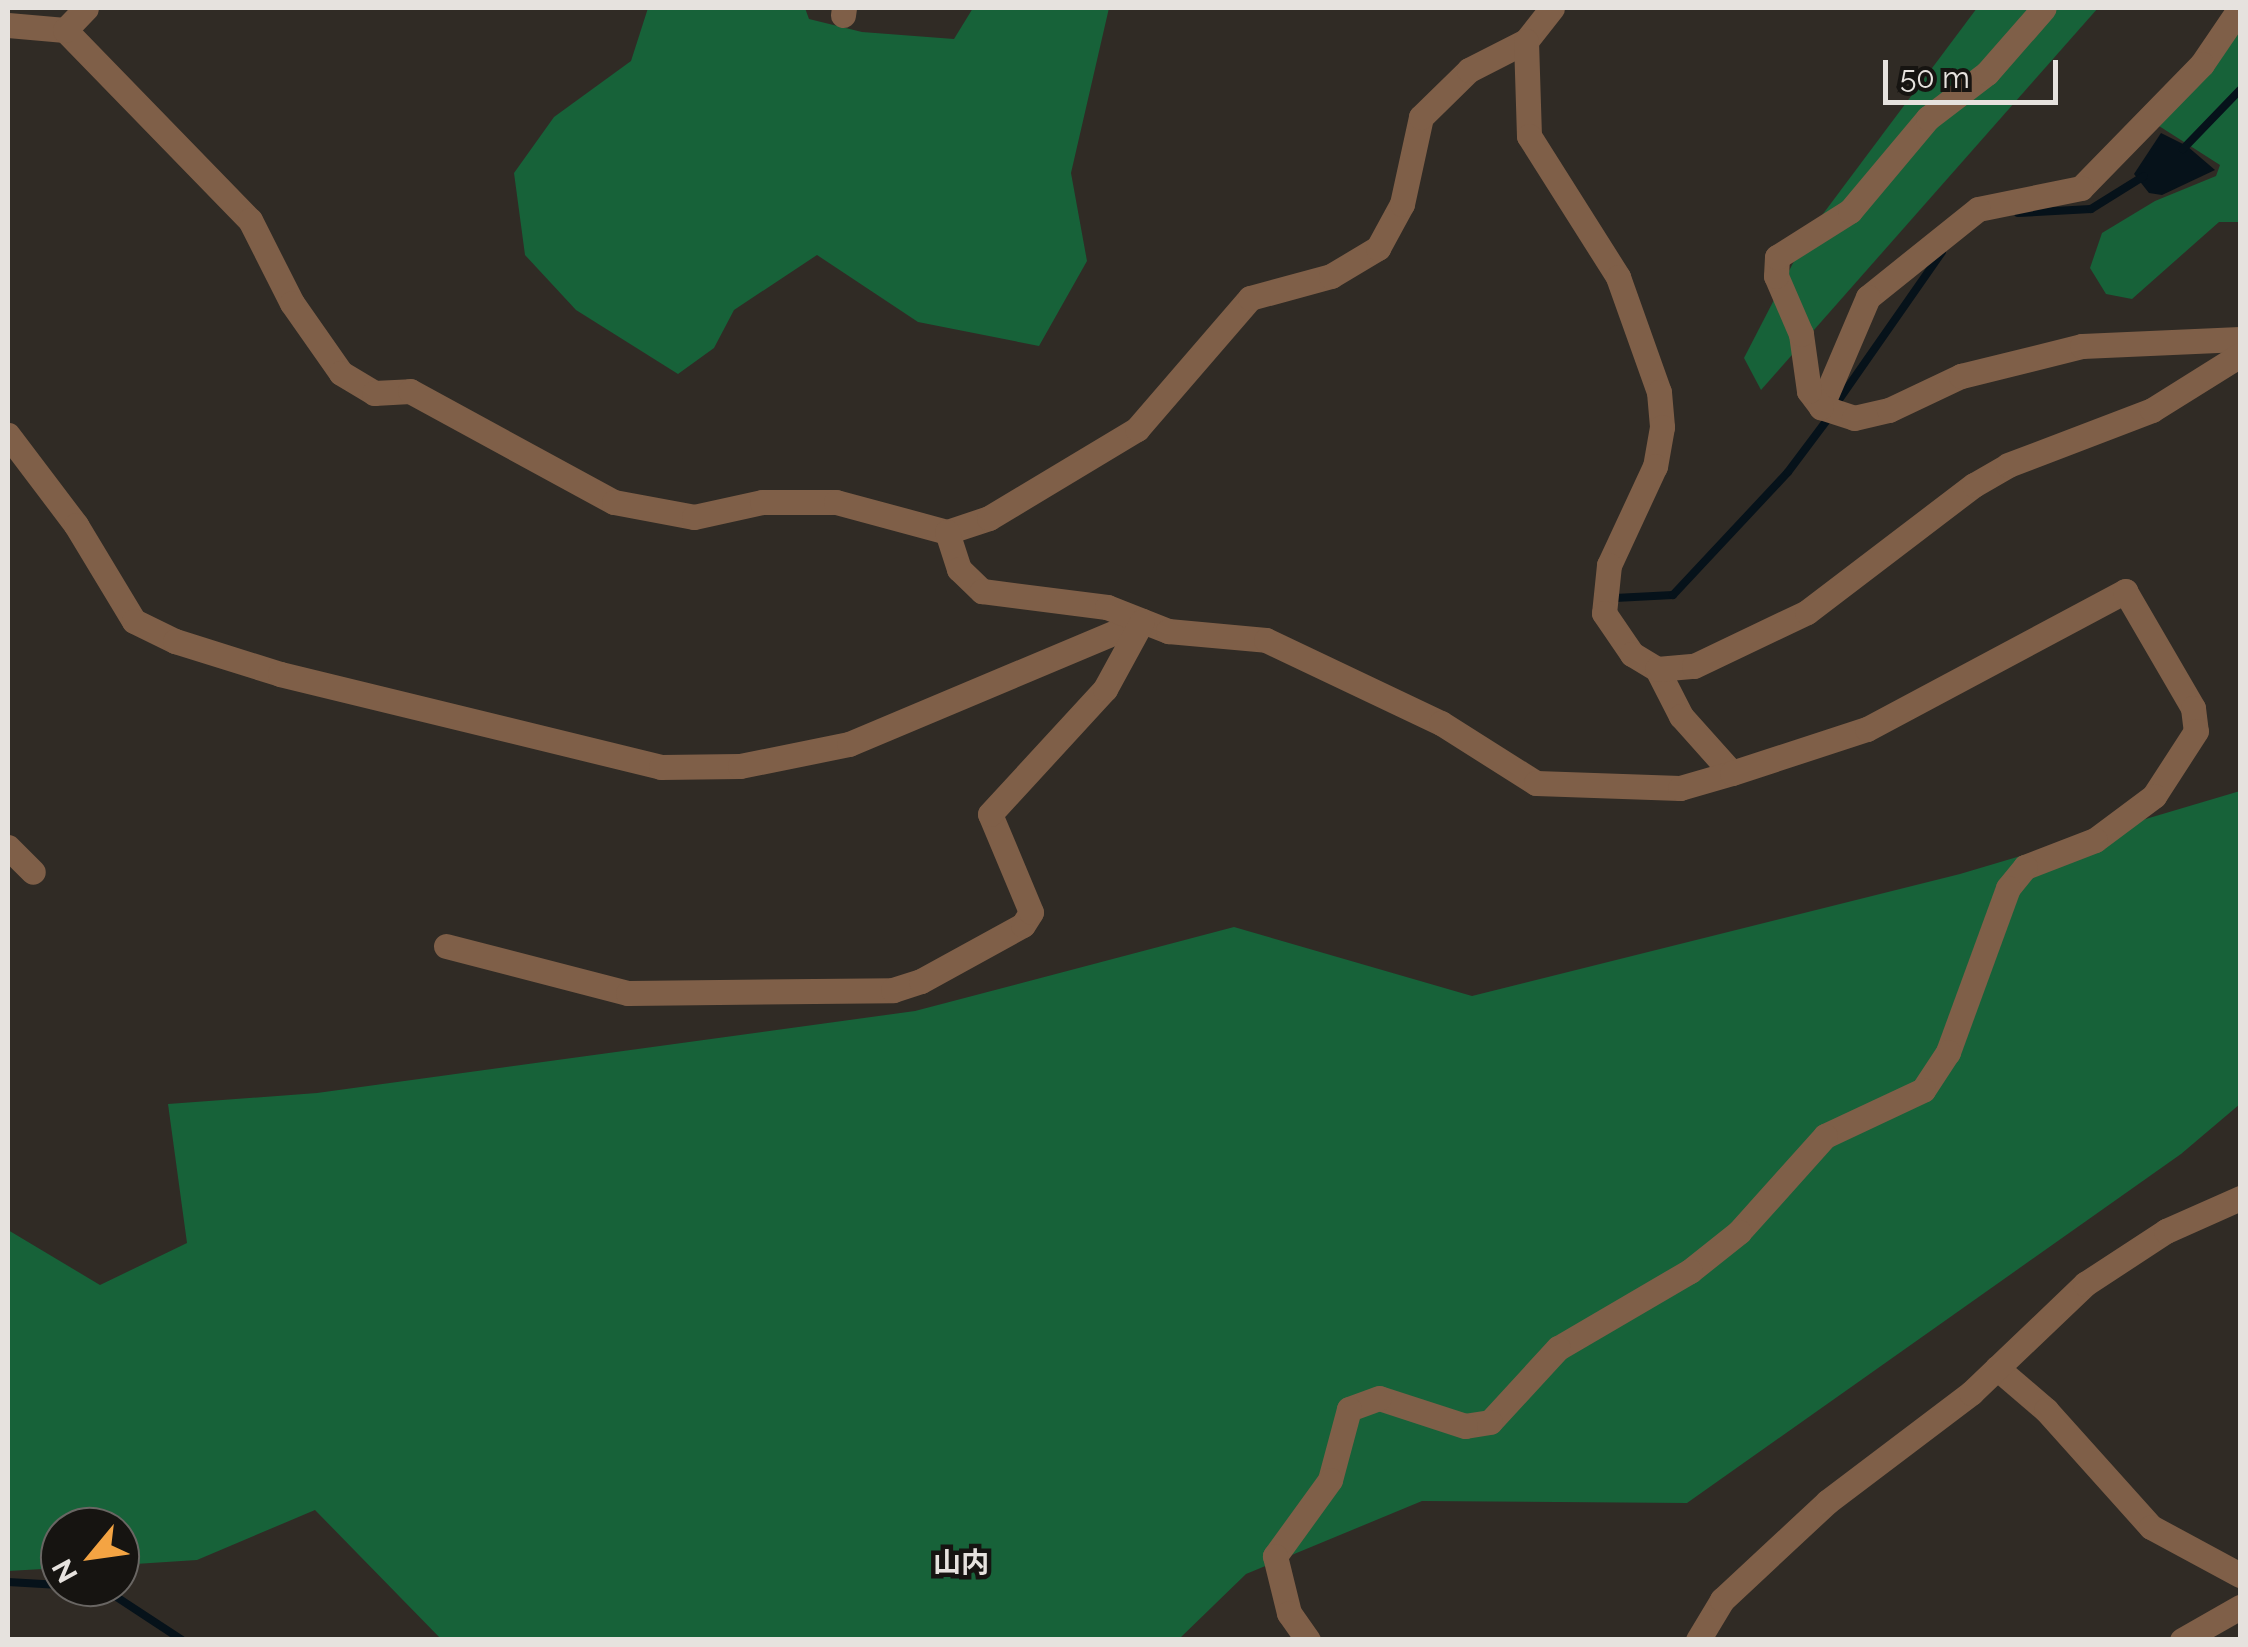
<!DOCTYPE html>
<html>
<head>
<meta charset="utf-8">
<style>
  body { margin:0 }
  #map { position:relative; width:2248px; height:1647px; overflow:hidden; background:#302b25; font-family:Raleway,"Noto Sans JP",sans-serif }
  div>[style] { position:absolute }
  .green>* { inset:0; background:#176239 }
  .water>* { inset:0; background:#06121a }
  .stream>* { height:8px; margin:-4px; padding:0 4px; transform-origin:4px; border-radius:4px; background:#06121a }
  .street>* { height:25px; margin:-12.5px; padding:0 12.5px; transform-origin:12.5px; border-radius:12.5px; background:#7f5f48 }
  span { translate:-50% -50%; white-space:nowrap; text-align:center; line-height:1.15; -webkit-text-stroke:9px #161411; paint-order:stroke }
  .neighbourhood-label { font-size:28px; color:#e6e2de; font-weight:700 }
  .frame { position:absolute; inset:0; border:10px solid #e6e2de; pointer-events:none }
  .north { position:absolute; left:40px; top:1507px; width:100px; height:100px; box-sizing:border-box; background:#161411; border:2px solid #696663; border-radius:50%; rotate:241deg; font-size:28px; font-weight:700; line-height:40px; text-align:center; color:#e6e2de }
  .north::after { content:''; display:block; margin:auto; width:35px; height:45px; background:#f4a443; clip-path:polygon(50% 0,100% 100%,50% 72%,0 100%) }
  .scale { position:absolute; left:1883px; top:60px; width:175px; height:45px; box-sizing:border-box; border:5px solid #e6e2de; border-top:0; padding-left:12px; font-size:30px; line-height:35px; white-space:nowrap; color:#e6e2de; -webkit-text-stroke:8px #161411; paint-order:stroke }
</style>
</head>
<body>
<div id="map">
  <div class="green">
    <div style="clip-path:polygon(648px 8px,805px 8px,809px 19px,862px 32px,954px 39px,973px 8px,1109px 8px,1071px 173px,1087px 261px,1039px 346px,918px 322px,817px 255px,734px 310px,714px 348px,678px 374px,576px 310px,525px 255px,514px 173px,554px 117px,631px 61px)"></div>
    <div style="clip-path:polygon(1977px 8px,2098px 8px,1761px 390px,1744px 358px,1808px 234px)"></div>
    <div style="clip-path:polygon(2240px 24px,2240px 222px,2219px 222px,2132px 299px,2106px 294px,2090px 268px,2102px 233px,2155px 201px,2216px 176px,2220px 165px,2159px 126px)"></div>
    <div style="clip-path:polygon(2240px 791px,2240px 1104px,2181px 1154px,1687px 1503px,1422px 1501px,1246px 1574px,1178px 1640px,441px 1639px,315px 1510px,197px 1560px,120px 1565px,120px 1527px,60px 1527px,60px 1568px,8px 1571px,8px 1230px,100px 1285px,187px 1243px,168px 1104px,317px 1093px,915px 1011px,1234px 927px,1472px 996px,1960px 874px)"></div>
  </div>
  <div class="water">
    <div style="clip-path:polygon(2161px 133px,2187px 146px,2215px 170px,2162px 195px,2149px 193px,2134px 174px)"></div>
  </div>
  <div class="stream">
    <div style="left:2183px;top:149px;width:82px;rotate:-46deg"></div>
    <div style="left:2018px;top:213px;width:73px;rotate:-3.1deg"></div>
    <div style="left:2091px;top:209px;width:62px;rotate:-31.9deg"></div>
    <div style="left:1836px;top:404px;width:185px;rotate:-55.1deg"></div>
    <div style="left:1615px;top:598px;width:58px;rotate:-3deg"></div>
    <div style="left:1673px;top:595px;width:168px;rotate:-46.9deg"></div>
    <div style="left:1788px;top:472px;width:65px;rotate:-53.1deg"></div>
    <div style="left:8px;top:1582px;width:52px;rotate:3.3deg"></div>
    <div style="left:82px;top:1587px;width:34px;rotate:15deg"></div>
    <div style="left:115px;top:1596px;width:80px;rotate:33.3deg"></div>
  </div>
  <div class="street">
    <div style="left:2240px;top:8px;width:68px;rotate:124.2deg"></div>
    <div style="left:2202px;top:64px;width:173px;rotate:134.3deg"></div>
    <div style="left:2081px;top:188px;width:105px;rotate:168.5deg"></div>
    <div style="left:1978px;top:209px;width:141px;rotate:141.3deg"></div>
    <div style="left:1868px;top:297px;width:120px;rotate:113.1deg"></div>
    <div style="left:1821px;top:407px;width:35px;rotate:18deg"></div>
    <div style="left:1854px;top:418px;width:36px;rotate:-13deg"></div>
    <div style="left:1889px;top:410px;width:80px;rotate:-25.3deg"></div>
    <div style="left:1961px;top:376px;width:125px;rotate:-13.9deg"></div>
    <div style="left:2082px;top:346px;width:158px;rotate:-2.5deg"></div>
    <div style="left:843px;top:15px;width:7px;rotate:-82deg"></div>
    <div style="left:8px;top:25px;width:57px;rotate:5deg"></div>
    <div style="left:65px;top:30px;width:265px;rotate:45.8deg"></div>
    <div style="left:250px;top:220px;width:93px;rotate:63.2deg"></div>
    <div style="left:292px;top:303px;width:85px;rotate:55deg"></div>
    <div style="left:341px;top:373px;width:39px;rotate:31deg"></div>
    <div style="left:374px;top:393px;width:36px;rotate:-3deg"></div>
    <div style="left:410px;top:391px;width:232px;rotate:28.6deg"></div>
    <div style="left:614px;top:502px;width:81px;rotate:10.6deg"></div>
    <div style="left:694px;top:517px;width:70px;rotate:-12.4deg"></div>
    <div style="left:762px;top:502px;width:74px"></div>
    <div style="left:836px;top:502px;width:115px;rotate:15.1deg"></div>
    <div style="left:947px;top:532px;width:44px;rotate:-18.4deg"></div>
    <div style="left:989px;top:518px;width:173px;rotate:-31deg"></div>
    <div style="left:1137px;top:429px;width:173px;rotate:-49.2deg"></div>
    <div style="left:1250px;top:298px;width:84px;rotate:-15.2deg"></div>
    <div style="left:1331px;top:276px;width:55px;rotate:-30.8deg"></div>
    <div style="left:1378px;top:248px;width:50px;rotate:-61.4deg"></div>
    <div style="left:1402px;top:204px;width:89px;rotate:-77.7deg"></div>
    <div style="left:1421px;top:117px;width:67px;rotate:-44.4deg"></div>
    <div style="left:1469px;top:70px;width:64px;rotate:-27deg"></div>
    <div style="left:1526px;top:41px;width:42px;rotate:-51.8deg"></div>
    <div style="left:65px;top:30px;width:30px;rotate:-46deg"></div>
    <div style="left:1526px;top:41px;width:95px;rotate:88.2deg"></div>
    <div style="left:1529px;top:136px;width:167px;rotate:57.7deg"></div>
    <div style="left:1618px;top:277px;width:122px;rotate:70.4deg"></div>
    <div style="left:1659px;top:392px;width:35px;rotate:85deg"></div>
    <div style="left:1662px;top:427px;width:40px;rotate:100deg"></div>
    <div style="left:1655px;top:466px;width:109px;rotate:114.9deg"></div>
    <div style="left:1609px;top:565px;width:48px;rotate:95.9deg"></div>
    <div style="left:1604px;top:613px;width:50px;rotate:55.7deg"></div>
    <div style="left:1632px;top:654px;width:29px;rotate:31deg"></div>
    <div style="left:1657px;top:669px;width:53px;rotate:62.9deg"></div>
    <div style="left:1681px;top:716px;width:76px;rotate:48.2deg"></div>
    <div style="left:1821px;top:407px;width:20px;rotate:-127deg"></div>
    <div style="left:1809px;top:391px;width:58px;rotate:-98deg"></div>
    <div style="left:1801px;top:334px;width:63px;rotate:-113.3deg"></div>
    <div style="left:1776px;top:276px;width:19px;rotate:-87deg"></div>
    <div style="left:1777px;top:257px;width:86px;rotate:-32.2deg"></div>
    <div style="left:1850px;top:211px;width:121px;rotate:-50deg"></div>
    <div style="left:1928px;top:118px;width:74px;rotate:-37.3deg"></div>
    <div style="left:1987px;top:73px;width:86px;rotate:-48.8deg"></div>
    <div style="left:8px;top:435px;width:113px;rotate:52.9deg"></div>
    <div style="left:76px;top:525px;width:112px;rotate:58.9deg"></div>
    <div style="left:134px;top:621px;width:46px;rotate:26deg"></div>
    <div style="left:175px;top:641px;width:110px;rotate:17.4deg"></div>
    <div style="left:280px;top:674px;width:392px;rotate:13.7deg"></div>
    <div style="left:661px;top:767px;width:79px;rotate:-0.7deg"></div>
    <div style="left:740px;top:766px;width:111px;rotate:-11.4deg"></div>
    <div style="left:849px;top:744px;width:318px;rotate:-22.8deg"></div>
    <div style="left:947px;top:532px;width:39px;rotate:72deg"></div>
    <div style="left:959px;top:569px;width:32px;rotate:44deg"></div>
    <div style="left:982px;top:591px;width:126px;rotate:7.3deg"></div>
    <div style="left:1107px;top:607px;width:66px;rotate:21.5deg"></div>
    <div style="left:1168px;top:631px;width:98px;rotate:5.2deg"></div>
    <div style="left:1266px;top:640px;width:194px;rotate:25.4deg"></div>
    <div style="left:1441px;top:723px;width:112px;rotate:32.3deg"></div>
    <div style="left:1536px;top:783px;width:144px;rotate:2deg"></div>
    <div style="left:1680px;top:788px;width:54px;rotate:-16.1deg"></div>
    <div style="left:1732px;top:773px;width:142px;rotate:-18.1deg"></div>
    <div style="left:1867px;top:729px;width:293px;rotate:-28.1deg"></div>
    <div style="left:2125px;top:591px;width:135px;rotate:59.8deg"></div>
    <div style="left:2193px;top:708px;width:23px;rotate:83deg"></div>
    <div style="left:2196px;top:731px;width:77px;rotate:122.9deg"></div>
    <div style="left:2154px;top:796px;width:74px;rotate:143.3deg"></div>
    <div style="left:2095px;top:840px;width:75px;rotate:158.9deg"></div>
    <div style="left:2025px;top:867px;width:27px;rotate:129deg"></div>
    <div style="left:2008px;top:888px;width:175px;rotate:110.1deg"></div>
    <div style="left:1948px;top:1052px;width:45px;rotate:123.3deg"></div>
    <div style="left:1923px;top:1090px;width:108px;rotate:154.9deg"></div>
    <div style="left:1825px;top:1136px;width:129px;rotate:131.9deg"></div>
    <div style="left:1739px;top:1232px;width:63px;rotate:141.5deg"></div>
    <div style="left:1690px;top:1271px;width:153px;rotate:149.7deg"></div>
    <div style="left:1558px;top:1348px;width:100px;rotate:132.6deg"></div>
    <div style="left:1490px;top:1422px;width:25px;rotate:171deg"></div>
    <div style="left:1465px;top:1426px;width:90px;rotate:-162deg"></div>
    <div style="left:1379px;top:1398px;width:32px;rotate:160deg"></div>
    <div style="left:1349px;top:1409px;width:73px;rotate:105deg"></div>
    <div style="left:1330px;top:1480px;width:94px;rotate:125.9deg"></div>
    <div style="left:1275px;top:1556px;width:59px;rotate:76.2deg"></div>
    <div style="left:1289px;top:1613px;width:33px;rotate:55deg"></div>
    <div style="left:1657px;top:669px;width:37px;rotate:-5deg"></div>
    <div style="left:1694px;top:666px;width:125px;rotate:-25.5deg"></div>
    <div style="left:1807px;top:612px;width:210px;rotate:-37.3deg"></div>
    <div style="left:1974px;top:485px;width:39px;rotate:-30deg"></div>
    <div style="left:2008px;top:465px;width:154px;rotate:-20.9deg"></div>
    <div style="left:2152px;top:410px;width:104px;rotate:-32deg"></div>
    <div style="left:8px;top:847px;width:35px;rotate:45deg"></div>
    <div style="left:446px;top:946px;width:188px;rotate:14.5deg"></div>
    <div style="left:628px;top:993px;width:265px;rotate:-0.6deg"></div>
    <div style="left:893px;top:990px;width:29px;rotate:-18deg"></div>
    <div style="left:921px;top:981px;width:116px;rotate:-28.8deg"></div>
    <div style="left:1023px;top:925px;width:15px;rotate:-58deg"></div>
    <div style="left:1031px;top:912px;width:106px;rotate:-112.7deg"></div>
    <div style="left:990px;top:814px;width:170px;rotate:-47.4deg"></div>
    <div style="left:1105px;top:689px;width:77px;rotate:-61.4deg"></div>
    <div style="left:1997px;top:1368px;width:65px;rotate:40.6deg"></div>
    <div style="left:2046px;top:1410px;width:157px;rotate:48.1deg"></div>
    <div style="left:2151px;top:1527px;width:101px;rotate:28.3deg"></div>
    <div style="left:1698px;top:1640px;width:47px;rotate:-59deg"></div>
    <div style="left:1722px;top:1600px;width:144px;rotate:-43deg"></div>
    <div style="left:1827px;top:1502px;width:181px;rotate:-37.1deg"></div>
    <div style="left:1971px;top:1393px;width:158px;rotate:-43.7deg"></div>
    <div style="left:2085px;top:1284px;width:97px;rotate:-33.2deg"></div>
    <div style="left:2166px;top:1231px;width:81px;rotate:-24deg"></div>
    <div style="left:2182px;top:1640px;width:67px;rotate:-29.6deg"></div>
  </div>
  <div class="neighbourhood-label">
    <span style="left:961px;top:1563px">山内</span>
  </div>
  <div class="frame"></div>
  <div class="north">N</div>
  <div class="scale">50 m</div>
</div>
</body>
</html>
